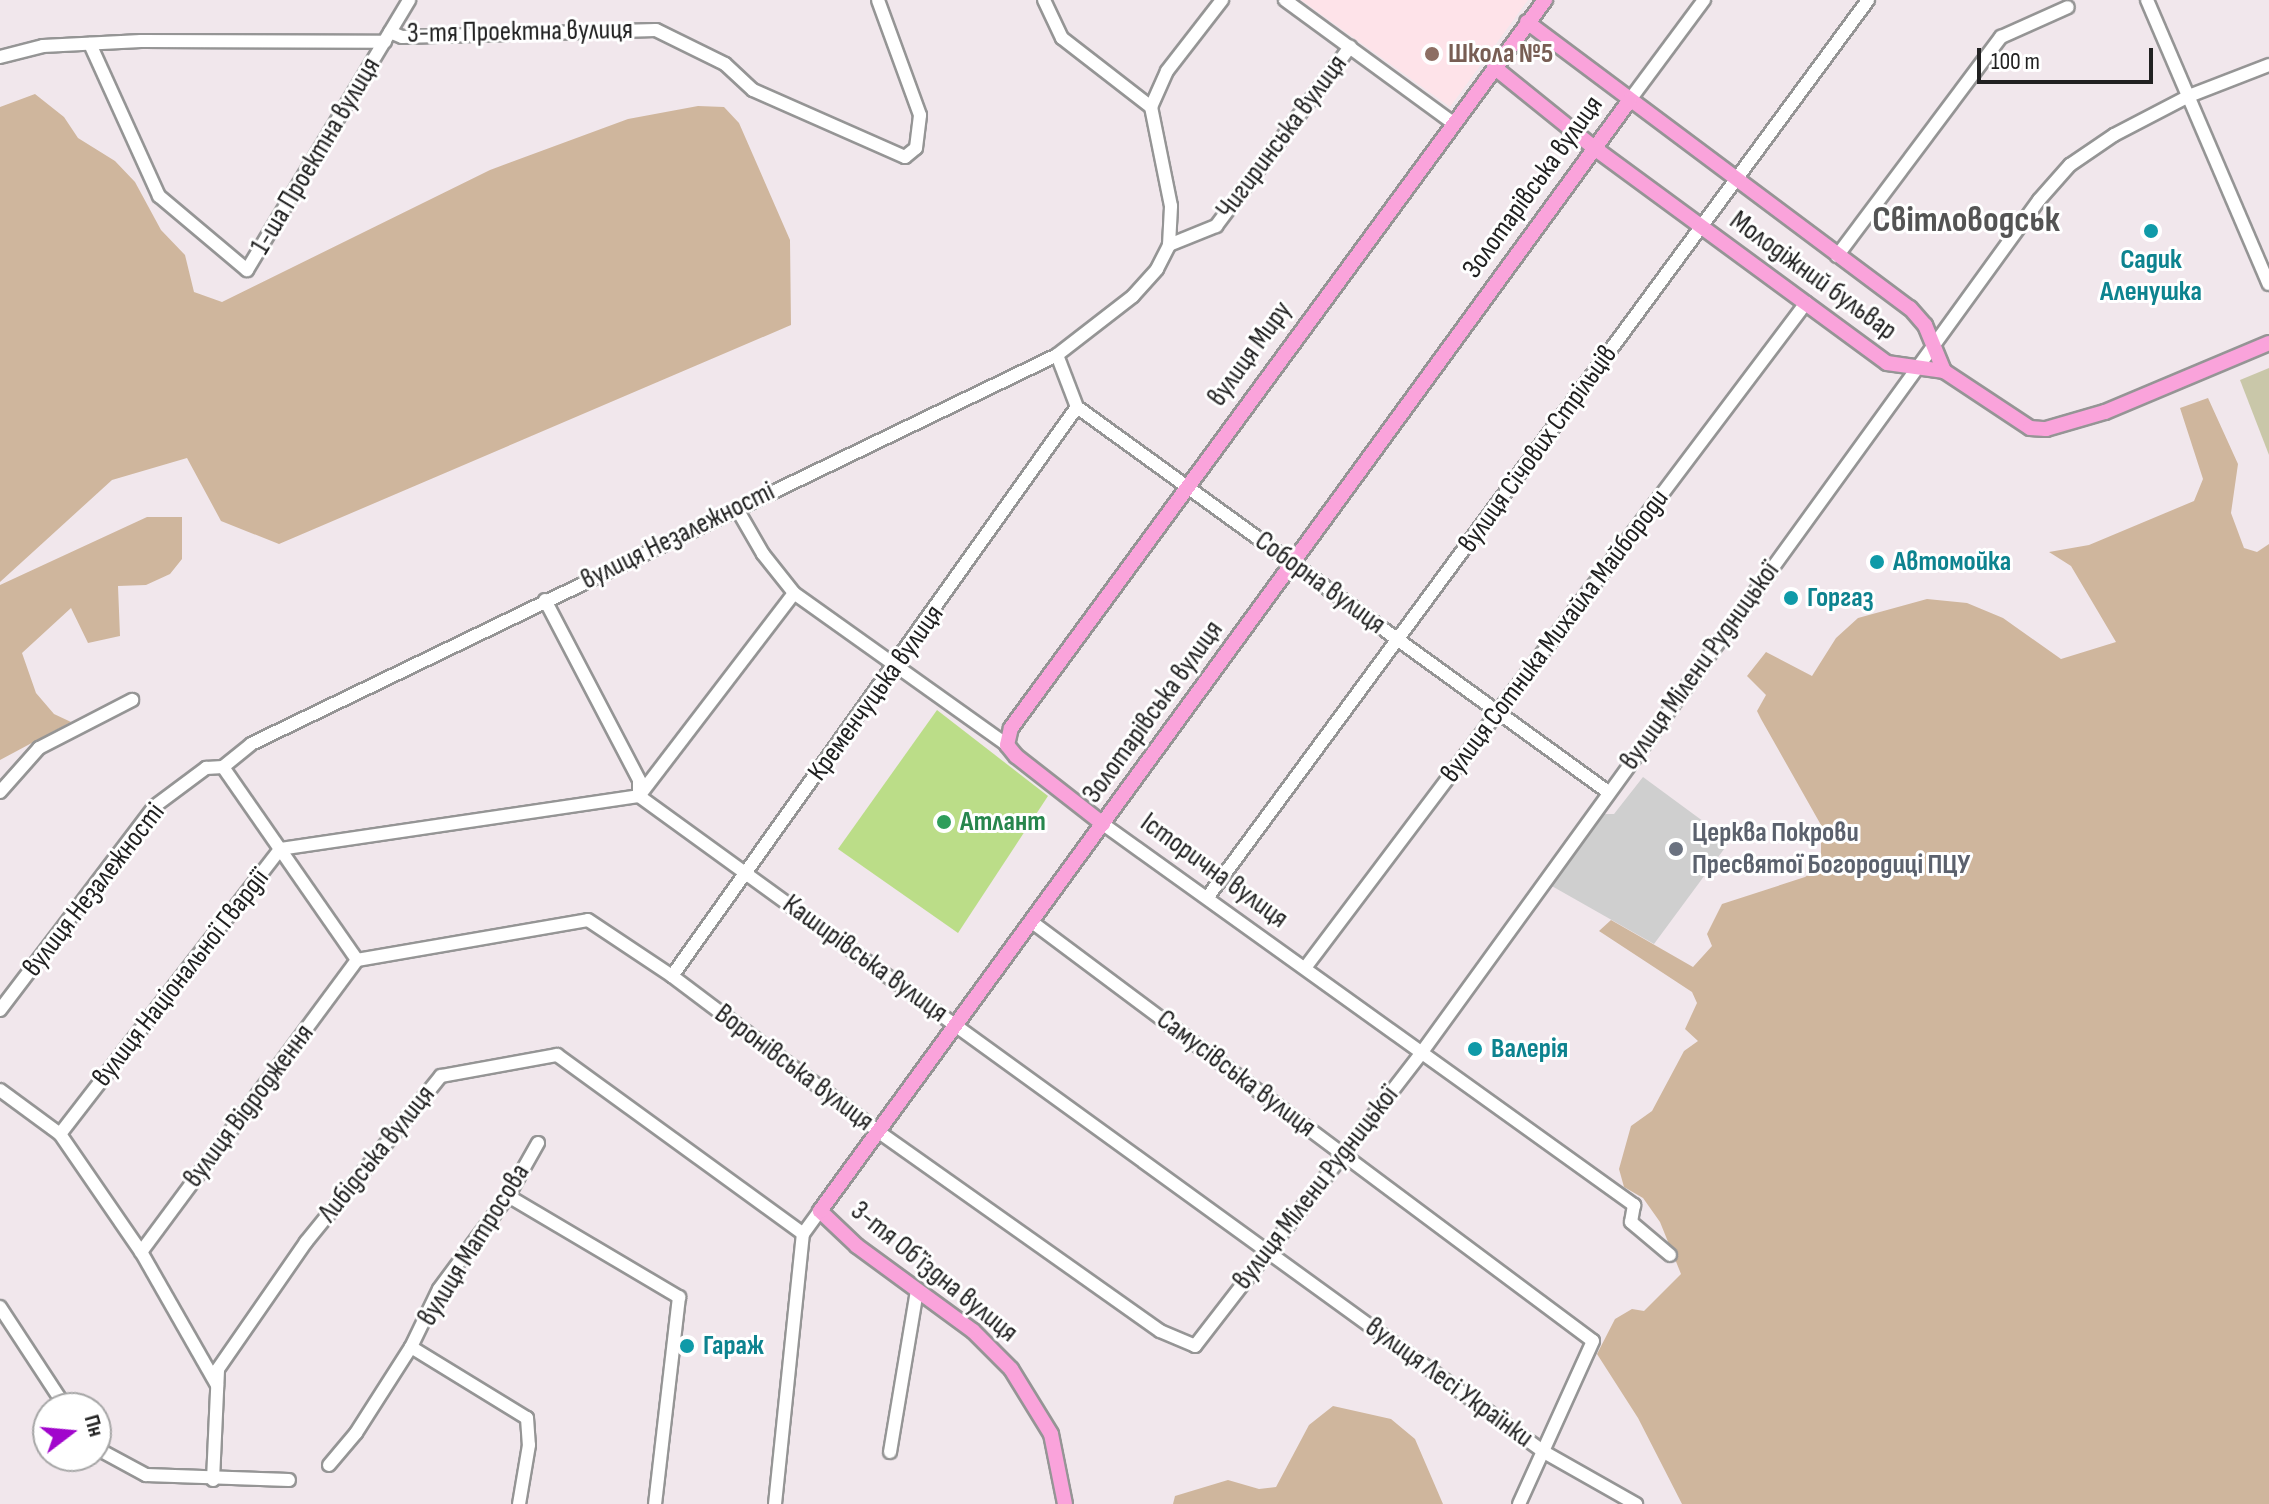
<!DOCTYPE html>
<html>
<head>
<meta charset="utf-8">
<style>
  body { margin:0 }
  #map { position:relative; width:2269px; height:1504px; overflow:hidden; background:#f1e7ec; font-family:"Sofia Sans Condensed",sans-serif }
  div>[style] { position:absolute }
  .education>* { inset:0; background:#fee3e9 }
  .religious>* { inset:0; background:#cfcfcf }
  .forest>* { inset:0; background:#cfb69d }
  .cemetery>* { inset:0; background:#c9c7a9 }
  .pitch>* { inset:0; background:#bd8 }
  .roads { filter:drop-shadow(2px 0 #959595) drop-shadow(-2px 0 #959595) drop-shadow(0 2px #959595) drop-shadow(0 -2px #959595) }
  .minor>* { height:12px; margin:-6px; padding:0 6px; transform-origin:6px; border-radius:6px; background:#fff }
  .major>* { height:14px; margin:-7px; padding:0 7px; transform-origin:7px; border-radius:7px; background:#faa3db }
  .dots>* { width:22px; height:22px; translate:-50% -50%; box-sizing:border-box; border:4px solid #fff; border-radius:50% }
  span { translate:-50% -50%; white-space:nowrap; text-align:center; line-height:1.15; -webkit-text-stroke:6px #fff; paint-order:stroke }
  .street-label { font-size:28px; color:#212121 }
  .education-label { font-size:28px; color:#785e54; font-weight:700 }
  .left { translate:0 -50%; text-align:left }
  .culture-label { font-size:28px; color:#0d838f; font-weight:700 }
  .leisure-label { font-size:28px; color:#27864d; font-weight:700 }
  .worship-label { font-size:28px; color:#5b616d; font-weight:700 }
  .district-label { font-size:36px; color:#545454; font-weight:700 }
  .north { position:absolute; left:32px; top:1392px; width:80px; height:80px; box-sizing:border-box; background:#fff; border:2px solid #a6a6a6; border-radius:50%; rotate:74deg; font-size:22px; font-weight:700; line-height:32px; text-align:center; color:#212121 }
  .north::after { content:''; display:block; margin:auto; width:28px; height:36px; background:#a105cc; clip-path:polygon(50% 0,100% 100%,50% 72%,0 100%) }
  .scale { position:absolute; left:1977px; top:48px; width:176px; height:36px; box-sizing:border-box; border:4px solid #212121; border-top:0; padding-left:10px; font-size:24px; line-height:28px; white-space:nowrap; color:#212121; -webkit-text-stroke:6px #fff; paint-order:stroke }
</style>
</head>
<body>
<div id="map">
  <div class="education">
    <div style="clip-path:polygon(1301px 0,1528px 0,1450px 107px)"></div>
  </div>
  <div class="religious">
    <div style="clip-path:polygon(1643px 777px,1730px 841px,1654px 944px,1550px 885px,1601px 814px,1614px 814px)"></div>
  </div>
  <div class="forest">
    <div style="clip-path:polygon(35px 94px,64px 117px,78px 138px,115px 161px,135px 182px,161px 230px,185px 255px,194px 292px,222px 302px,490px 170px,628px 119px,698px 106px,724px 107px,739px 123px,790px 240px,791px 325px,279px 544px,221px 521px,187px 458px,112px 480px,0 582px,0 107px)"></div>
    <div style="clip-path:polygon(2208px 398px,2238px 464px,2231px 513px,2244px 548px,2257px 552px,2269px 544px,2269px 1504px,1682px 1504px,1638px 1418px,1597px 1354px,1615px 1319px,1632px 1309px,1644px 1311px,1681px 1274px,1660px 1222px,1643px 1198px,1624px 1187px,1619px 1169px,1631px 1126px,1652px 1111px,1684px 1051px,1698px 1041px,1685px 1029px,1697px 1003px,1692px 992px,1599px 931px,1611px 920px,1693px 967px,1712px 946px,1707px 934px,1722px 904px,1805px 877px,1821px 866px,1821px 825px,1761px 719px,1757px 711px,1766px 695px,1747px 676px,1766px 652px,1812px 676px,1836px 638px,1858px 618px,1927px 599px,1967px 603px,2003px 618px,2061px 659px,2116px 642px,2071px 566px,2049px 552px,2089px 545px,2194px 501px,2203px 479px,2180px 408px)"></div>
    <div style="clip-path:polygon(147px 517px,182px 517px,182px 559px,170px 574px,146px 585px,118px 586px,120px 636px,88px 643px,71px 608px,22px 653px,36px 693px,54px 714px,71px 722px,0 760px,0 585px)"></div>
    <div style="clip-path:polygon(1333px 1406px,1391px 1419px,1415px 1439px,1443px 1504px,1173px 1504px,1175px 1496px,1228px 1480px,1259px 1489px,1276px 1487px,1309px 1425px)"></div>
  </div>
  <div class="cemetery">
    <div style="clip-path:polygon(2269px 368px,2269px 455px,2240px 380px)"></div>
  </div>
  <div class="pitch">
    <div style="clip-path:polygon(937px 710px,1048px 796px,958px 933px,838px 849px)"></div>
  </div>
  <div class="roads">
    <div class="minor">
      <div style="left:1044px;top:0;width:42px;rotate:64.7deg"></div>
      <div style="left:1062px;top:38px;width:113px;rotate:37.8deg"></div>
      <div style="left:1285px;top:0;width:208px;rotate:36.2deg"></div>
      <div style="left:2147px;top:0;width:309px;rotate:66.8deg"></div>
      <div style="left:390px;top:32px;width:13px;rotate:23deg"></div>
      <div style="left:402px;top:37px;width:254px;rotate:-1.6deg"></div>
      <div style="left:656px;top:30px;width:77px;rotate:26.2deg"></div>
      <div style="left:725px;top:64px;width:38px;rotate:43deg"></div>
      <div style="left:753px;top:90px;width:166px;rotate:23.8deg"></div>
      <div style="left:905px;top:157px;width:14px;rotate:-39deg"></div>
      <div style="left:916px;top:148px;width:33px;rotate:-83deg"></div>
      <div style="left:920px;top:115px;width:122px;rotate:-110.1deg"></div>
      <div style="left:90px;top:44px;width:167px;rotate:65.6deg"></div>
      <div style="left:159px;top:196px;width:115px;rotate:40.1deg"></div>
      <div style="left:247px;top:270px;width:315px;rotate:-59deg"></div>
      <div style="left:0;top:57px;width:44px;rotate:-14.3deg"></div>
      <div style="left:43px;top:46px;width:98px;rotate:-2.9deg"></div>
      <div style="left:141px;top:41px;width:244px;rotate:0.2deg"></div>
      <div style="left:1629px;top:101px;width:126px;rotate:-53.4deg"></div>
      <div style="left:1169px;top:245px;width:51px;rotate:-22deg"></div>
      <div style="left:1216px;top:226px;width:224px;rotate:-53.2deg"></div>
      <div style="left:1837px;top:256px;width:274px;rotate:-53.2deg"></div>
      <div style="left:2001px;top:37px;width:73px;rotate:-24.1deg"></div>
      <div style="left:1057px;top:355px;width:56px;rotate:69deg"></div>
      <div style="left:1077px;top:407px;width:656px;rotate:35.94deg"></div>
      <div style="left:737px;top:509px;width:52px;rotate:60deg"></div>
      <div style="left:763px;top:554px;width:50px;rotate:51.5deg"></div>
      <div style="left:794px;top:593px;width:262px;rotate:35.5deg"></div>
      <div style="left:545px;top:600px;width:203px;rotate:62.4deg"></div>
      <div style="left:639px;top:780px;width:16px;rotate:90deg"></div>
      <div style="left:639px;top:796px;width:1118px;rotate:35.94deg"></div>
      <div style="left:1544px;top:1452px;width:106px;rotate:29.5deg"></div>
      <div style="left:223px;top:767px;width:235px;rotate:55.2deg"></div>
      <div style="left:0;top:792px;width:59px;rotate:-48.4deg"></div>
      <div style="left:39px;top:748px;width:105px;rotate:-27.3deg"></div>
      <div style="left:1103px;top:824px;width:654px;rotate:35.66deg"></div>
      <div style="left:1634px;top:1205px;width:17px;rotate:100deg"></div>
      <div style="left:1631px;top:1222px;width:51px;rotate:40.2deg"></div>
      <div style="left:1207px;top:898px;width:1115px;rotate:-53.64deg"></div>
      <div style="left:1032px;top:922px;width:700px;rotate:36.76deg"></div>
      <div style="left:1593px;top:1341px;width:179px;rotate:114.4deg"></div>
      <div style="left:357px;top:960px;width:234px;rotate:-9.8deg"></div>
      <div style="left:588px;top:920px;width:101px;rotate:33.7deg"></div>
      <div style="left:672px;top:976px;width:259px;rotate:37deg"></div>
      <div style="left:879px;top:1132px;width:344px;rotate:35.3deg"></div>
      <div style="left:1160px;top:1331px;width:38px;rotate:23deg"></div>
      <div style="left:1195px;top:1346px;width:371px;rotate:-52.3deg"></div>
      <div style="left:1422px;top:1052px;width:1052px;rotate:-54.09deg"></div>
      <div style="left:2039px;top:200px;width:47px;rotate:-48.5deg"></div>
      <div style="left:2070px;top:165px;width:53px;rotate:-34.3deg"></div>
      <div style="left:2114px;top:135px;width:85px;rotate:-27.5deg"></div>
      <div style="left:2189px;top:96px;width:86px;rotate:-21.2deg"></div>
      <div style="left:1305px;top:968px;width:833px;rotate:-53.01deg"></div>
      <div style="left:672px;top:976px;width:698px;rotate:-54.56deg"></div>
      <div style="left:0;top:1010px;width:256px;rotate:-52.8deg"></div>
      <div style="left:155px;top:806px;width:64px;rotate:-36.7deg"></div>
      <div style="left:206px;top:768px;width:17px;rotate:-3deg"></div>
      <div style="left:223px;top:767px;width:36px;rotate:-39deg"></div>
      <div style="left:251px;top:744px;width:895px;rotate:-25.76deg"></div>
      <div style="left:1057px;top:355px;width:96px;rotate:-37.8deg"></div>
      <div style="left:1133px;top:296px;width:36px;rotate:-48deg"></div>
      <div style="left:1157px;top:269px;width:27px;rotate:-63deg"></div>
      <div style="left:1169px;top:245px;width:39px;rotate:-87deg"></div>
      <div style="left:1171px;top:206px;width:101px;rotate:-101.4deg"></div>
      <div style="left:1151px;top:107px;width:39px;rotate:-66deg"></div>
      <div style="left:1167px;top:71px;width:90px;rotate:-52.2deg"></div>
      <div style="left:0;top:1090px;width:74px;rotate:36.3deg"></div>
      <div style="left:508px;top:1196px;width:199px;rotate:30.6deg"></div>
      <div style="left:679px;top:1297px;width:208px;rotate:96.6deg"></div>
      <div style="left:141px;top:1252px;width:363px;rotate:-53.5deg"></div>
      <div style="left:0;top:1307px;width:121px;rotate:56.8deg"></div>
      <div style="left:411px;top:1347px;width:136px;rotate:31.5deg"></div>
      <div style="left:527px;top:1418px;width:27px;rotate:86deg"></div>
      <div style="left:529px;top:1445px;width:60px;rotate:99.6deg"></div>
      <div style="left:217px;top:1385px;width:153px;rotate:-119.7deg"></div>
      <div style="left:141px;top:1252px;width:143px;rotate:-124.5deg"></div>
      <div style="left:60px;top:1134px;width:360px;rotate:-52.3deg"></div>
      <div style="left:280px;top:849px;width:363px;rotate:-8.4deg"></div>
      <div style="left:639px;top:796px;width:255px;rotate:-52.6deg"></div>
      <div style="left:96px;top:1448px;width:57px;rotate:28.4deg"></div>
      <div style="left:146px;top:1475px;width:143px;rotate:2deg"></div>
      <div style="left:890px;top:1452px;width:164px;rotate:-80.5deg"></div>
      <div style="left:329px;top:1465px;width:42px;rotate:-49.8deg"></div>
      <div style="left:356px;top:1433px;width:102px;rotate:-57.4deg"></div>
      <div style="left:411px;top:1347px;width:64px;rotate:-64.2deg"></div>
      <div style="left:439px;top:1289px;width:116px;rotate:-53.4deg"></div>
      <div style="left:508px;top:1196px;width:61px;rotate:-60.5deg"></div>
      <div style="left:213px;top:1480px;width:111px;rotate:-87.4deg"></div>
      <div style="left:218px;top:1369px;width:155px;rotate:-55.3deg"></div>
      <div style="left:306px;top:1242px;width:214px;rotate:-50.9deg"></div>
      <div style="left:441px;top:1076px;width:118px;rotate:-10.3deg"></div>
      <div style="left:557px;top:1055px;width:304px;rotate:36deg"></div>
      <div style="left:775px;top:1504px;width:271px;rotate:-84.1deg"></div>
      <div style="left:803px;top:1234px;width:29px;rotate:-54deg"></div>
    </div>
    <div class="major">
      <div style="left:1527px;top:22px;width:478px;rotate:36.8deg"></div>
      <div style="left:1910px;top:308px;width:23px;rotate:49deg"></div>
      <div style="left:1925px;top:325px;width:50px;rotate:67.6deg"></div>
      <div style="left:1494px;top:67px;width:127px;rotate:38.9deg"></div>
      <div style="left:1593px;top:147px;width:365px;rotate:36.3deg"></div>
      <div style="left:1887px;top:363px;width:58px;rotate:8deg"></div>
      <div style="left:1944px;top:371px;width:103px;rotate:33.5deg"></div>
      <div style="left:2030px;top:428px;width:16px;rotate:4deg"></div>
      <div style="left:2046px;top:429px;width:61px;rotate:-16.1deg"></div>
      <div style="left:2105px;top:412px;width:178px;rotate:-22.8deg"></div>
      <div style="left:1103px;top:824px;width:110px;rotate:-142deg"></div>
      <div style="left:1016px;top:756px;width:14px;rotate:-129deg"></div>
      <div style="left:1007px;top:745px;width:17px;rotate:-77deg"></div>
      <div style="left:1011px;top:728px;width:903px;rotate:-53.74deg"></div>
      <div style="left:1065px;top:1504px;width:71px;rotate:-101.3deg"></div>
      <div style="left:1051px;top:1434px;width:76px;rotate:-121.6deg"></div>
      <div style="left:1011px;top:1369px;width:54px;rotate:-135deg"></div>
      <div style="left:973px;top:1331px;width:144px;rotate:-143.8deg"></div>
      <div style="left:857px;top:1246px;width:51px;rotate:-136.6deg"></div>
      <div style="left:820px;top:1211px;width:1374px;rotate:-53.91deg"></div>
    </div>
  </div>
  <div class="dots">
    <div style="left:1432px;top:54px;background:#8d6e63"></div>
    <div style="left:2151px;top:231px;background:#0f9aa8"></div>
    <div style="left:1877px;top:562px;background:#0f9aa8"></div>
    <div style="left:1791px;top:598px;background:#0f9aa8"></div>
    <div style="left:944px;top:822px;background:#2e9e5b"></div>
    <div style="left:1676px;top:849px;background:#6b7280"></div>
    <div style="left:1475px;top:1049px;background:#0f9aa8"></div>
    <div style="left:687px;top:1346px;background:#0f9aa8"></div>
  </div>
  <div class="street-label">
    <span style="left:520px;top:32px;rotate:-1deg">3-тя Проектна вулиця</span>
    <span style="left:1282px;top:137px;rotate:-53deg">Чигиринська вулиця</span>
    <span style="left:316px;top:156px;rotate:-59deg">1-ша Проектна вулиця</span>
    <span style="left:1533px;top:187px;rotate:-54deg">Золотарівська вулиця</span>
    <span style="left:1813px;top:276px;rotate:36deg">Молодіжний бульвар</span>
    <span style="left:1250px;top:354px;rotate:-54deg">вулиця Миру</span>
    <span style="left:1538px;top:449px;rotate:-54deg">вулиця Січових Стрільців</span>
    <span style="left:678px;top:536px;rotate:-26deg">вулиця Незалежності</span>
    <span style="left:1320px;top:583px;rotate:36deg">Соборна вулиця</span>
    <span style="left:1555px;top:636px;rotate:-53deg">вулиця Сотника Михайла Майбороди</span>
    <span style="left:1700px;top:666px;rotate:-54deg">вулиця Мілени Рудницької</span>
    <span style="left:876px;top:693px;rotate:-54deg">Кременчуцька вулиця</span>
    <span style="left:1153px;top:712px;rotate:-54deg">Золотарівська вулиця</span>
    <span style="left:1214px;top:871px;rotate:36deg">Історична вулиця</span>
    <span style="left:94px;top:890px;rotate:-52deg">вулиця Незалежності</span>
    <span style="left:865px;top:959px;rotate:36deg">Каширівська вулиця</span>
    <span style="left:181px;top:978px;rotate:-52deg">вулиця Національної Гвардії</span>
    <span style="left:794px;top:1068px;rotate:37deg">Воронівська вулиця</span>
    <span style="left:1236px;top:1074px;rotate:37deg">Самусівська вулиця</span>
    <span style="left:249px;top:1106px;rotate:-53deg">вулиця Відродження</span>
    <span style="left:377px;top:1154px;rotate:-51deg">Либідська вулиця</span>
    <span style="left:1316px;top:1188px;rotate:-52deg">вулиця Мілени Рудницької</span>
    <span style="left:474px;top:1245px;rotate:-58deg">вулиця Матросова</span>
    <span style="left:934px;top:1272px;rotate:39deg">3-тя Обʼїздна вулиця</span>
    <span style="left:1449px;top:1383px;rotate:36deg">вулиця Лесі Українки</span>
  </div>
  <div class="education-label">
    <span class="left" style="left:1448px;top:54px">Школа №5</span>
  </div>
  <div class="culture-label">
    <span style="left:2151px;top:276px">Садик<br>Аленушка</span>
    <span class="left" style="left:1893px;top:562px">Автомойка</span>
    <span class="left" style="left:1807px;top:598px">Горгаз</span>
    <span class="left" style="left:1491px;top:1049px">Валерія</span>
    <span class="left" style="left:703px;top:1346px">Гараж</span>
  </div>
  <div class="leisure-label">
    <span class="left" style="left:960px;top:822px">Атлант</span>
  </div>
  <div class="worship-label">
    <span class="left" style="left:1692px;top:849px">Церква Покрови<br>Пресвятої Богородиці ПЦУ</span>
  </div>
  <div class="district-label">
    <span style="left:1966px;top:221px">Світловодськ</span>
  </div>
  <div class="north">Пн</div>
  <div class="scale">100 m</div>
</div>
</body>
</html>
